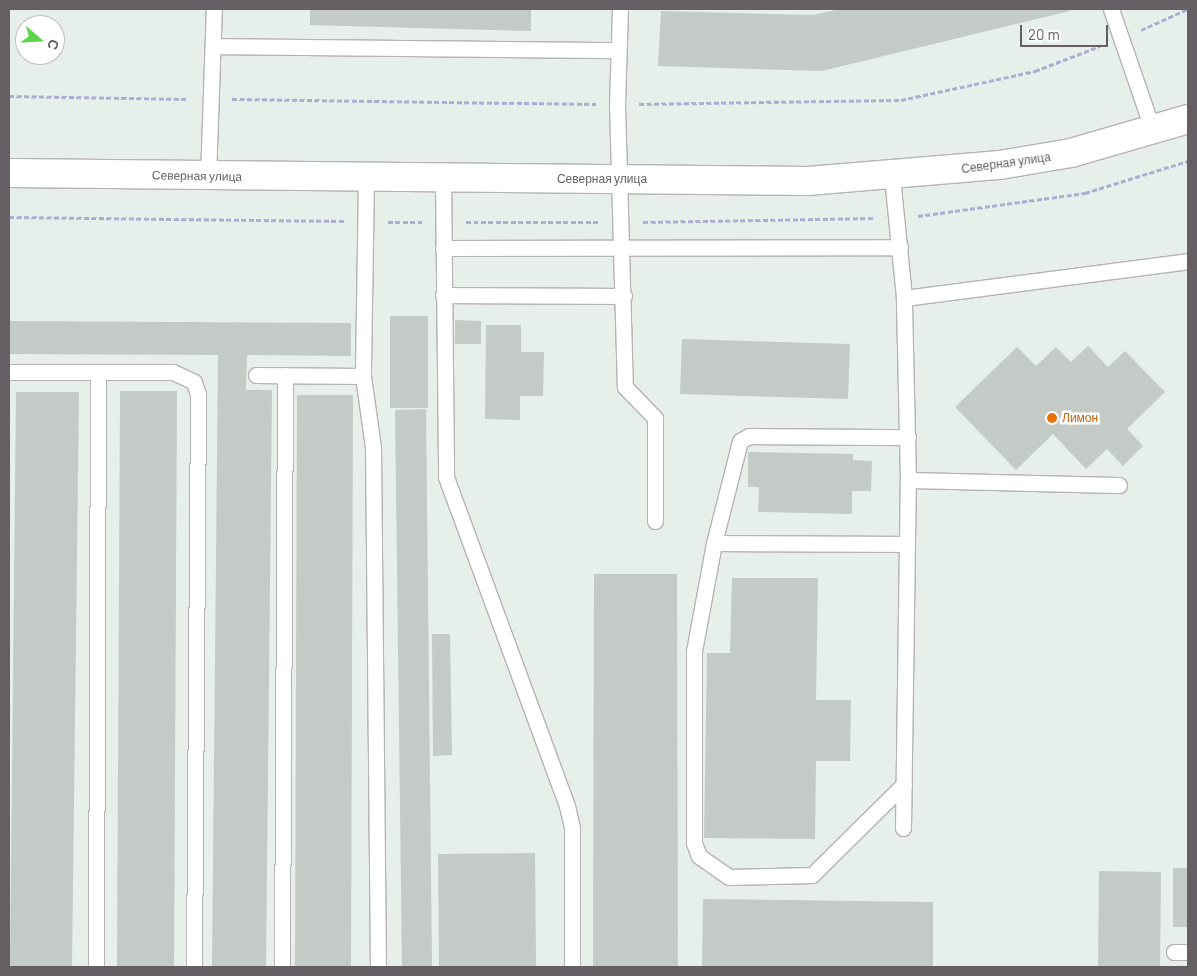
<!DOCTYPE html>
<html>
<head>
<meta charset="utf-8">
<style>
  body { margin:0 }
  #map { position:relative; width:1197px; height:976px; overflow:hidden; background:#e7efeb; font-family:Barlow,sans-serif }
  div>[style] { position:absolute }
  .building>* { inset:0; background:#c4cac6 }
  .path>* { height:3px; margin-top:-1.5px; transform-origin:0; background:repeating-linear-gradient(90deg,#aeacd3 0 5px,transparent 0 7.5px) }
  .roads { filter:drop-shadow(1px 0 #b7b2b5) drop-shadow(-1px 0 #b7b2b5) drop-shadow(0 1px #b7b2b5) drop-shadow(0 -1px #b7b2b5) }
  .lane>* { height:15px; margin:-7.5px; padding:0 7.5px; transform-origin:7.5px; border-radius:7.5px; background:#fff }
  .secondary>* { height:28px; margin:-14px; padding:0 14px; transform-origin:14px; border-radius:14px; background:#fff }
  .dots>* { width:14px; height:14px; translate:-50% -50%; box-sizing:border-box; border:2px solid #fff; border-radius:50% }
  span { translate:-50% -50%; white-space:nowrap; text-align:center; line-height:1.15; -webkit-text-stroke:5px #fff; paint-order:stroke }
  .street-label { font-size:12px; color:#655f63 }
  .food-label { font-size:12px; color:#c56008 }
  .left { translate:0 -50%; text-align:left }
  .frame { position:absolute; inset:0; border:10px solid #655f63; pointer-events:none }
  .north { position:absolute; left:15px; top:15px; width:50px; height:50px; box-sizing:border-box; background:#fff; border:1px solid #c1bfc1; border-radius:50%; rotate:109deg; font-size:14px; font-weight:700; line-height:20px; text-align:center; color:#655f63 }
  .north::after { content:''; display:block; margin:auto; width:18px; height:22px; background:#5cd349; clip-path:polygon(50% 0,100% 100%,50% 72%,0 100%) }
  .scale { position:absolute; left:1020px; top:25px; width:88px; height:22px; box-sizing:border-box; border:2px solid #655f63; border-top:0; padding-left:6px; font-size:15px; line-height:18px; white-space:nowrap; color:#655f63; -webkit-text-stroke:4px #fff; paint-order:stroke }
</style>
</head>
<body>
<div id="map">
  <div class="building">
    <div style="clip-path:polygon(310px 9px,531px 9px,531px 31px,310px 25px)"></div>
    <div style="clip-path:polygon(840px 9px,1068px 9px,1070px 11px,822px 71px,658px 66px,661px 11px,813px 15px)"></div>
    <div style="clip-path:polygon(390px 316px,428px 316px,428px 408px,390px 408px)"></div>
    <div style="clip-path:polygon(455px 320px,481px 321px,481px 344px,455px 344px)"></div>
    <div style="clip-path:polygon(9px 321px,351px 323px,351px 356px,247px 355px,246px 390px,272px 390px,266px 967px,212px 967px,218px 355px,9px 354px)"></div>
    <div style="clip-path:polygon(486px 325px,521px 325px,521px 352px,544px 352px,543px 396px,520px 396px,520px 420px,485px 419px)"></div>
    <div style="clip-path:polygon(682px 339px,850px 344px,848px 399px,680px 394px)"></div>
    <div style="clip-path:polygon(1088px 346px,1108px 367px,1125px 351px,1165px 392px,1127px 429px,1143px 446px,1123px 466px,1107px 449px,1086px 469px,1053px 434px,1016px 470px,955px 407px,1017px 347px,1036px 366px,1056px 347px,1071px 362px)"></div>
    <div style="clip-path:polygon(120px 391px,177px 391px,174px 967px,117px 967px)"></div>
    <div style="clip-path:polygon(16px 392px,79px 392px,72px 967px,10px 967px)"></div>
    <div style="clip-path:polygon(297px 395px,353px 395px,351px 967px,295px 967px)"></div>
    <div style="clip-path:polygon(426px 409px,432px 967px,402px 967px,395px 410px)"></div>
    <div style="clip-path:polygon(748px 452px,853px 454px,853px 460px,872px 461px,871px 491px,852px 491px,852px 514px,758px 512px,759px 487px,748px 487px)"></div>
    <div style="clip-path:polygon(594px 574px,677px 574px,678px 967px,593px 967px)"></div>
    <div style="clip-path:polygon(732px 578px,818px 578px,816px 700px,851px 700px,850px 761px,816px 761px,815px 839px,704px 838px,707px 653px,730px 653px)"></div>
    <div style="clip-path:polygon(432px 634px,450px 634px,452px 755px,433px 756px)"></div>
    <div style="clip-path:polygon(535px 853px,536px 967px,439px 967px,438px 854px)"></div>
    <div style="clip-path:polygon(1173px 868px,1188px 868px,1188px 927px,1173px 927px)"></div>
    <div style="clip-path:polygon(1099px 871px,1161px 872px,1160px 967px,1098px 967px)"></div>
    <div style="clip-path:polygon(703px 899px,933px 902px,933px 967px,702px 966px)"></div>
  </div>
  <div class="path">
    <div style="left:1141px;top:30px;width:51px;rotate:-24.1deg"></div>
    <div style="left:9px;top:96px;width:179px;rotate:1deg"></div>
    <div style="left:232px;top:99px;width:364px;rotate:0.8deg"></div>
    <div style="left:639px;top:104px;width:262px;rotate:-0.9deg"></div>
    <div style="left:901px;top:100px;width:137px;rotate:-12.2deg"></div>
    <div style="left:1035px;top:71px;width:70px;rotate:-21deg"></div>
    <div style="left:918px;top:216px;width:169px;rotate:-7.8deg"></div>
    <div style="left:1085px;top:193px;width:108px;rotate:-17.3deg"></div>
    <div style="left:9px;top:217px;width:335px;rotate:0.7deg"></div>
    <div style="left:388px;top:222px;width:34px"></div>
    <div style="left:466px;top:222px;width:133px"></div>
    <div style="left:643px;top:222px;width:231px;rotate:-1deg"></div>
  </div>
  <div class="roads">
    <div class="lane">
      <div style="left:620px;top:9px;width:95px;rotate:91.8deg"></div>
      <div style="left:617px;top:104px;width:283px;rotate:88.4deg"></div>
      <div style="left:625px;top:387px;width:43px;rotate:45.9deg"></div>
      <div style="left:655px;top:418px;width:103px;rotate:90deg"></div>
      <div style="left:1111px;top:9px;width:129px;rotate:71deg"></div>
      <div style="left:213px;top:46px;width:405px;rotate:0.6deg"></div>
      <div style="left:208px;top:177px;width:168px;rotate:-88deg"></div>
      <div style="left:892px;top:177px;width:122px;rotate:84.3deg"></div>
      <div style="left:904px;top:298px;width:286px;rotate:-7.4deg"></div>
      <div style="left:366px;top:178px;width:198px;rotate:90.9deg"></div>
      <div style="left:363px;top:376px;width:72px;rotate:82deg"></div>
      <div style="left:373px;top:447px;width:520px;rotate:89.45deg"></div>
      <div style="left:443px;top:178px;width:299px;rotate:89.4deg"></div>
      <div style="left:446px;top:477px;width:351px;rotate:69.8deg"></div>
      <div style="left:567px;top:806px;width:23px;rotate:77deg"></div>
      <div style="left:572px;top:828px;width:139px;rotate:90deg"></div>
      <div style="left:443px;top:248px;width:457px;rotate:-0.1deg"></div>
      <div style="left:443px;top:295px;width:181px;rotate:0.3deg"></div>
      <div style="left:9px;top:372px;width:164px"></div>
      <div style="left:173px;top:372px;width:23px;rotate:25deg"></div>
      <div style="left:194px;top:382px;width:13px;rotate:72deg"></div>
      <div style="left:198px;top:394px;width:573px;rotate:90.4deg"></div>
      <div style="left:256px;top:375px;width:107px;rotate:0.5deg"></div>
      <div style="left:908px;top:480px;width:211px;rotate:1.4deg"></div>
      <div style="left:714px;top:543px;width:105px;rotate:-75.7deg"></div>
      <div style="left:740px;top:441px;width:10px;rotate:-29deg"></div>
      <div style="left:749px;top:436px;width:159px;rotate:0.4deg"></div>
      <div style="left:904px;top:784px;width:129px;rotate:135.3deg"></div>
      <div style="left:812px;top:875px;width:83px;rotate:178.6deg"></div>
      <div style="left:729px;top:877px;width:37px;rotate:-145deg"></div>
      <div style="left:699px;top:856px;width:14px;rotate:-111deg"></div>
      <div style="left:694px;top:843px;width:192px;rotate:-90deg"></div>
      <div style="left:694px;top:651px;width:110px;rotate:-79.5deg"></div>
      <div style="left:714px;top:543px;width:193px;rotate:0.3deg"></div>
      <div style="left:903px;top:828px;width:348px;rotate:-89.2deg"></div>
      <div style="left:908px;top:480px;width:182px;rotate:-91.3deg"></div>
      <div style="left:1174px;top:952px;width:14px"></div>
      <div style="left:96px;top:967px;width:595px;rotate:-89.81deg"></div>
      <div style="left:282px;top:967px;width:592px;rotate:-89.71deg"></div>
    </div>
    <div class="secondary">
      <div style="left:9px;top:173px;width:799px;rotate:0.57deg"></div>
      <div style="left:808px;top:181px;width:193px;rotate:-4.8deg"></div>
      <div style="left:1000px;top:165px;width:72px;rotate:-9.6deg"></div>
      <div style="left:1071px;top:153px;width:122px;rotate:-16.2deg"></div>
    </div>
  </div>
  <div class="dots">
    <div style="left:1052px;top:418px;background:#e8710a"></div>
  </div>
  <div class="street-label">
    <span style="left:1006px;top:163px;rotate:-8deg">Северная улица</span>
    <span style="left:197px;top:176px;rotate:1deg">Северная улица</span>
    <span style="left:602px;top:179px">Северная улица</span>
  </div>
  <div class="food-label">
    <span class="left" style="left:1062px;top:418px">Лимон</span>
  </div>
  <div class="frame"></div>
  <div class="north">С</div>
  <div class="scale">20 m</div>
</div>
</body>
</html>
